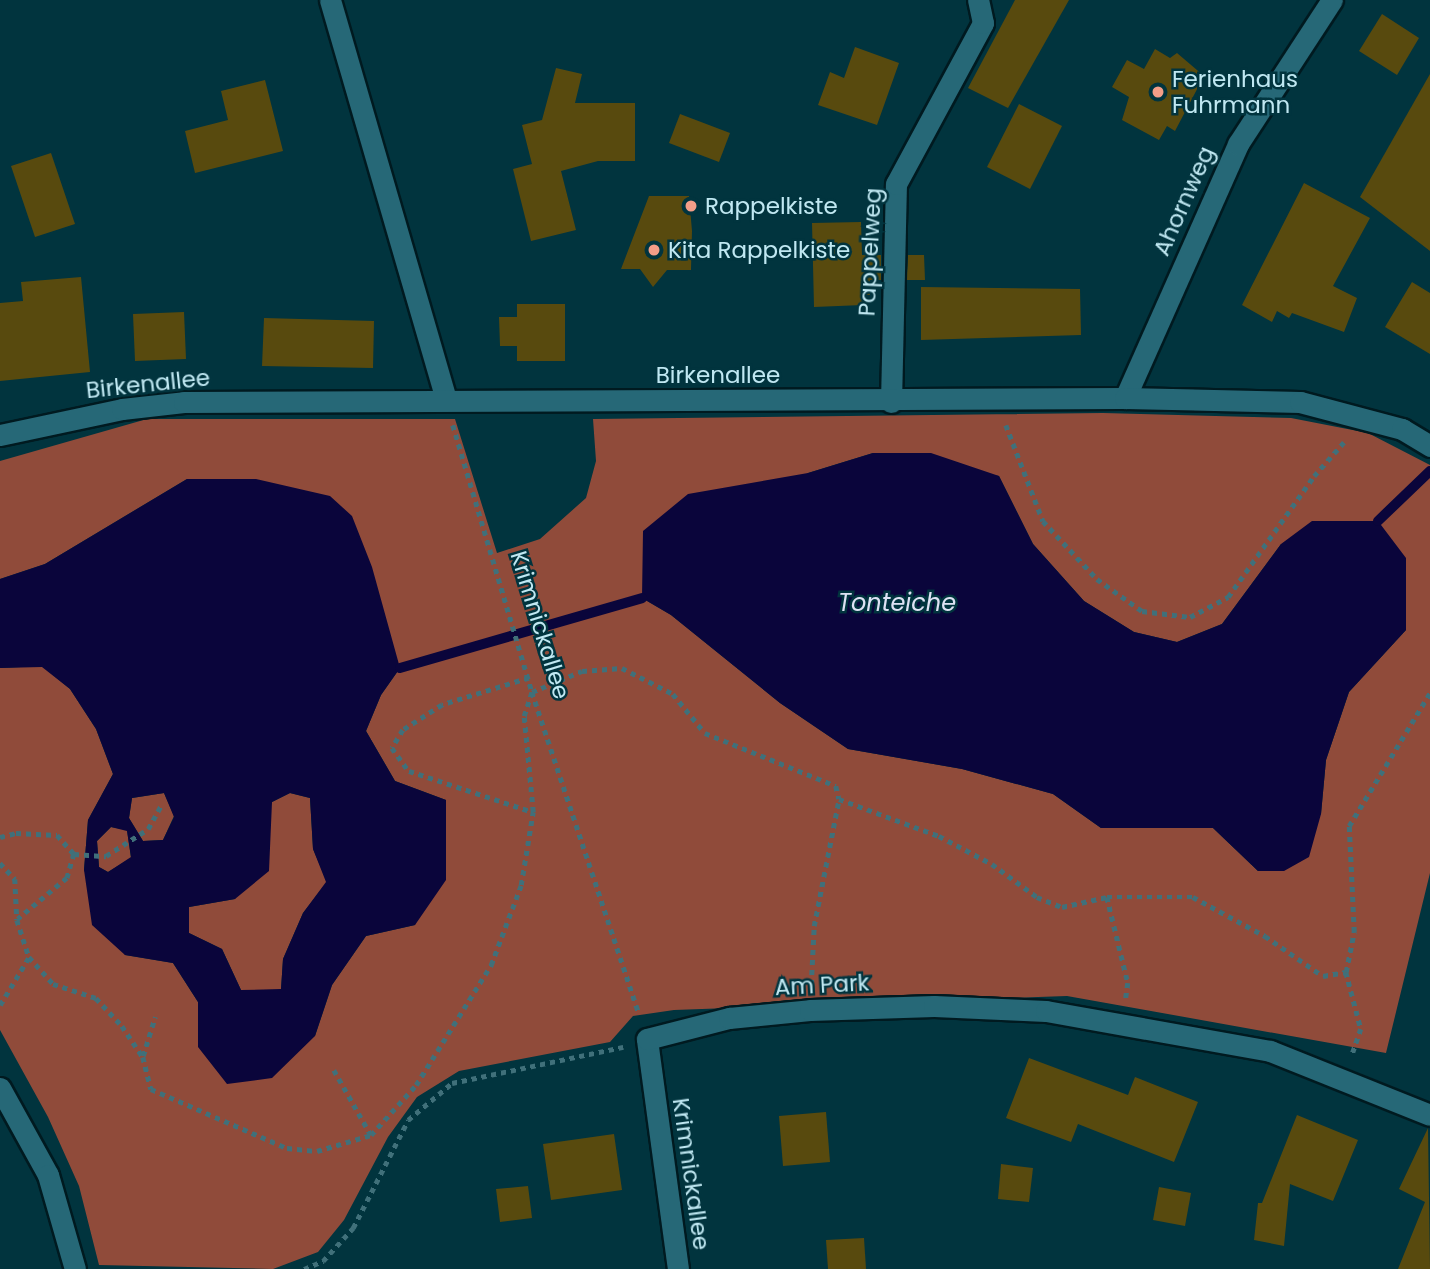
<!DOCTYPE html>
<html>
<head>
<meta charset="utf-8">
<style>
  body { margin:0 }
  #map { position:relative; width:1430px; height:1269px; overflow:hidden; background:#01343e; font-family:Poppins,sans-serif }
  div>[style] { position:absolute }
  .forest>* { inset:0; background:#904b3a }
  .water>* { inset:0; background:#0a053b }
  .stream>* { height:10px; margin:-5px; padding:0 5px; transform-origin:5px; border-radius:5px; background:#0a053b }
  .building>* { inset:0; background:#584a0e }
  .path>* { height:4.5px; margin-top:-2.25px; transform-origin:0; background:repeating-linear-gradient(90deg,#40707a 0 5px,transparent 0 10px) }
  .roads { filter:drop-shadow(2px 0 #001a20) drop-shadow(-2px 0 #001a20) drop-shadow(0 2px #001a20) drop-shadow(0 -2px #001a20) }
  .street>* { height:21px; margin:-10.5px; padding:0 10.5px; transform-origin:10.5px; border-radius:10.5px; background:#266877 }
  .dots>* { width:19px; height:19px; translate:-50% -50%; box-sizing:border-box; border:4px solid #01343e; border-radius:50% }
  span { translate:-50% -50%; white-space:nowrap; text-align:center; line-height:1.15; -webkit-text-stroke:5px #01343e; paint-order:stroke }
  .poi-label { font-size:23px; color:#c0e8f2 }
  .left { translate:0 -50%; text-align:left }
  .street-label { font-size:23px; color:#c0e8f2 }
  .water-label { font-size:24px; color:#dee2f4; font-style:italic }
</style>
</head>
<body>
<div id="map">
  <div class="forest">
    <div style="clip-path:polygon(evenodd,1103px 413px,1291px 418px,1368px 433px,1430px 465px,1430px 873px,1386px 1053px,1067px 996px,674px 1010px,633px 1016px,610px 1042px,459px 1071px,417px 1097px,388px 1137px,344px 1220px,318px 1252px,273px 1269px,99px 1265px,79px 1186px,48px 1117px,0 1030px,0 668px,42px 666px,70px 689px,96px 729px,113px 774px,88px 820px,84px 870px,125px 955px,173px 963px,198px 1002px,199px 1047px,315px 1036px,332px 985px,366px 936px,415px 925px,446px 800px,395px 781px,366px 731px,381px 695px,400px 668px,187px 479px,45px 564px,0 579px,0 461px,147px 419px,455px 419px,497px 553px,540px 539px,586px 498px,596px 461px,593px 419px,1103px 413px,873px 453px,999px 476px,1033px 544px,1084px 601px,1134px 632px,1177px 642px,1222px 624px,1281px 544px,1406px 630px,1349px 692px,1326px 760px,1321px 814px,1258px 871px,1213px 828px,1101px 828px,1053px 794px,962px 769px,848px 749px,780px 703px,671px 615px,642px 598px,808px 473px,873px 453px)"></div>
    <div style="clip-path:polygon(164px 793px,174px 816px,163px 840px,143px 841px,129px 818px,132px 798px)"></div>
    <div style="clip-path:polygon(290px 793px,310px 798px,313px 849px,327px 882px,303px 913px,283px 959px,281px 990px,241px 990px,222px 949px,189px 933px,189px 907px,235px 899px,272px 802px)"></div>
    <div style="clip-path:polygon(111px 827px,127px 830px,131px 858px,108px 872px,99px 867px,97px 841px)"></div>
  </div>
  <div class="water">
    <div style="clip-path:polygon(873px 453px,931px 453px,999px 476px,1033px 544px,1084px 601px,1134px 632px,1177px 642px,1222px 624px,1281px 544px,1312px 521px,1378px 521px,1406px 558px,1406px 630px,1349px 692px,1326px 760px,1321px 814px,1309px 857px,1284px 871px,1258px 871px,1213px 828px,1101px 828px,1053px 794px,962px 769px,848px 749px,780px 703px,671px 615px,642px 598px,643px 531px,688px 494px,808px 473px)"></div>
    <div style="clip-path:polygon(evenodd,187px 479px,256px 479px,330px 496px,352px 516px,372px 567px,400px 668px,381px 695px,366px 731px,395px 781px,446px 800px,446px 880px,415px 925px,366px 936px,332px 985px,315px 1036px,272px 1078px,227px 1084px,198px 1047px,198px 1002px,173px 963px,125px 955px,92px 925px,84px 870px,88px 820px,113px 774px,96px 729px,70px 689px,42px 667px,0 668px,0 579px,45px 564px,187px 479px,164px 793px,174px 817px,163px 840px,143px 841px,129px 818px,132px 798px,164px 793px,187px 479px,290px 793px,310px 798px,313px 849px,326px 882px,303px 913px,283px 959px,281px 989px,241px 990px,222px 949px,189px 933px,189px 907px,235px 899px,269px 871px,272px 802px,290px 793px,187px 479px,111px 827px,127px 831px,131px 857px,108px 872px,99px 867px,97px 841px,111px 827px)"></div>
  </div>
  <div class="stream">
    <div style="left:1378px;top:521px;width:72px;rotate:-43.9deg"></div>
    <div style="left:400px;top:668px;width:252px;rotate:-16.1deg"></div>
  </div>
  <div class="building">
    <div style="clip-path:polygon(1015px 0,1069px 0,1008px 108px,968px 88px)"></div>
    <div style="clip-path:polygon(1382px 14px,1419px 38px,1397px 75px,1359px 51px)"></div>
    <div style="clip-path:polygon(855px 47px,899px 63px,877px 125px,818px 105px,830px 72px,844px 78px)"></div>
    <div style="clip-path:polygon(1155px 49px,1170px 58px,1177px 53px,1204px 76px,1175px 131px,1167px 126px,1159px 140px,1122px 120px,1129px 97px,1112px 87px,1127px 60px,1144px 69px)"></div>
    <div style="clip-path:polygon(556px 68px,582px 74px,575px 103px,635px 103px,635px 161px,598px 161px,561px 171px,576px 230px,531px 241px,513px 169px,532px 164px,522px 125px,542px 120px)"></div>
    <div style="clip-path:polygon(1430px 74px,1430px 251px,1360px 197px)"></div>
    <div style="clip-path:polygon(265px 80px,283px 151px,195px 173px,185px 131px,228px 120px,221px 91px)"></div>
    <div style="clip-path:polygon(1019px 104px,1062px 126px,1030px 189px,987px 167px)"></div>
    <div style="clip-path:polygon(680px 114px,730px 133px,719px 162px,669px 143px)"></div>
    <div style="clip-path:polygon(51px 153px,75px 224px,35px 237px,11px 166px)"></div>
    <div style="clip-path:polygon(1304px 183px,1370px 218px,1333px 286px,1357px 298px,1344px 332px,1292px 313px,1289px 318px,1277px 311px,1272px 322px,1242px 305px)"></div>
    <div style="clip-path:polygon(649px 196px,689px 196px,692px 231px,691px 270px,667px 270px,653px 287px,640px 269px,621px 269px)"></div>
    <div style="clip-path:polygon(861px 222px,862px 255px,881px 255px,881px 280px,870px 280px,870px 295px,863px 295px,863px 305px,814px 307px,812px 223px)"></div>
    <div style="clip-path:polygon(908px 255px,924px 255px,925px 280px,907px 280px)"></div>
    <div style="clip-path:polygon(81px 277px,90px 372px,0 381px,0 303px,23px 301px,21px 282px)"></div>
    <div style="clip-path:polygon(1412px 282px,1430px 293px,1430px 354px,1385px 327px)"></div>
    <div style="clip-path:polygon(921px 287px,1080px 289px,1081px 335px,921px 340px)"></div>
    <div style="clip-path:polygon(517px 304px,565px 304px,565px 361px,517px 361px,517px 346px,500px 346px,499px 317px,517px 317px)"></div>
    <div style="clip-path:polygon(184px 312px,186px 359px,135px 361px,133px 314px)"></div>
    <div style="clip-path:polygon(264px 318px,374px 321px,373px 368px,262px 366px)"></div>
    <div style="clip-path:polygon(1029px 1058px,1128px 1095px,1135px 1077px,1198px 1102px,1174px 1162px,1078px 1124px,1071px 1142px,1006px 1118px)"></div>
    <div style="clip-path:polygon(826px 1112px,830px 1162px,783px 1166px,779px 1116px)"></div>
    <div style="clip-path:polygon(1297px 1115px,1358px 1140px,1333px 1201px,1290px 1184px,1284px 1246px,1254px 1240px,1258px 1203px,1262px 1203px)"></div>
    <div style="clip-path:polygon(1428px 1128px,1430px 1269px,1398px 1269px,1425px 1202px,1399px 1189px)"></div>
    <div style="clip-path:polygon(614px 1134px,622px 1190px,551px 1200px,543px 1144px)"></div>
    <div style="clip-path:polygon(1001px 1164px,1033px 1168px,1029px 1202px,998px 1199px)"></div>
    <div style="clip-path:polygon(528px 1186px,532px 1218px,500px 1222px,496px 1189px)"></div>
    <div style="clip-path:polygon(1159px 1187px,1191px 1193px,1185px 1226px,1153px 1220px)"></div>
    <div style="clip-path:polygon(864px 1238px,866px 1269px,828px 1269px,826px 1240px)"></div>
  </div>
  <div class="path">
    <div style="left:453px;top:425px;width:278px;rotate:73.5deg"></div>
    <div style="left:532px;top:692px;width:339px;rotate:71.6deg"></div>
    <div style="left:1006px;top:425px;width:103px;rotate:68.9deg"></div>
    <div style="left:1043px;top:521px;width:79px;rotate:47deg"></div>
    <div style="left:1097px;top:579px;width:55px;rotate:35.4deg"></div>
    <div style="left:1142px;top:611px;width:48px;rotate:7.1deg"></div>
    <div style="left:1190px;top:617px;width:43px;rotate:-27.8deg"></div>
    <div style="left:1228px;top:597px;width:148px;rotate:-54.6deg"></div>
    <div style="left:1314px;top:476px;width:45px;rotate:-48.6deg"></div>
    <div style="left:529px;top:678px;width:91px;rotate:162.8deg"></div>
    <div style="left:442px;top:705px;width:46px;rotate:147.3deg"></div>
    <div style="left:403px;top:730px;width:21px;rotate:121deg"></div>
    <div style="left:392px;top:748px;width:29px;rotate:54deg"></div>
    <div style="left:409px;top:771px;width:131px;rotate:18.3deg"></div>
    <div style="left:0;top:837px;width:16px;rotate:-14deg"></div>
    <div style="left:16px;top:833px;width:41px;rotate:2.8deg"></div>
    <div style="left:57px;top:835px;width:25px;rotate:48deg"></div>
    <div style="left:74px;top:854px;width:25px;rotate:106deg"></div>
    <div style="left:67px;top:878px;width:64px;rotate:140.1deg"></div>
    <div style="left:74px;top:854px;width:32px;rotate:4deg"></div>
    <div style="left:106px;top:856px;width:50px;rotate:-32.7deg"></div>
    <div style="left:148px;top:829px;width:29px;rotate:-61deg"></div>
    <div style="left:0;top:863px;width:22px;rotate:47deg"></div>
    <div style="left:15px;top:879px;width:41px;rotate:87.2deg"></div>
    <div style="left:17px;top:920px;width:39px;rotate:72deg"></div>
    <div style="left:29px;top:957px;width:36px;rotate:48deg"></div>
    <div style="left:53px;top:984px;width:45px;rotate:18deg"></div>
    <div style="left:96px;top:998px;width:38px;rotate:47deg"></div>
    <div style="left:122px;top:1026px;width:37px;rotate:56deg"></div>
    <div style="left:143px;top:1057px;width:33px;rotate:76deg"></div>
    <div style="left:151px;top:1089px;width:148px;rotate:23.5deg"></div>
    <div style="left:287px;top:1148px;width:30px;rotate:6deg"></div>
    <div style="left:317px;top:1151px;width:56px;rotate:-16.5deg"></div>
    <div style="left:371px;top:1135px;width:67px;rotate:-48deg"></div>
    <div style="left:416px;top:1085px;width:142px;rotate:-58deg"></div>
    <div style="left:491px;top:965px;width:85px;rotate:-69.4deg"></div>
    <div style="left:521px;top:885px;width:74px;rotate:-80.7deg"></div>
    <div style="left:533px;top:812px;width:96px;rotate:-95.4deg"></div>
    <div style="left:524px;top:716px;width:25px;rotate:-72deg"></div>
    <div style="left:532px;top:692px;width:54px;rotate:-22.8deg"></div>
    <div style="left:582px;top:671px;width:40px;rotate:-4.3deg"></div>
    <div style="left:622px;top:668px;width:57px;rotate:27deg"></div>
    <div style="left:673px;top:694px;width:50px;rotate:50.6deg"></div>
    <div style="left:705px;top:733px;width:141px;rotate:22deg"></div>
    <div style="left:836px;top:786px;width:13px;rotate:77deg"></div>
    <div style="left:839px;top:799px;width:107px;rotate:20.3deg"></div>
    <div style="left:939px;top:836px;width:60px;rotate:27.8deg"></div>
    <div style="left:992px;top:864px;width:56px;rotate:36.3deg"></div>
    <div style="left:1037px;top:897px;width:27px;rotate:22deg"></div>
    <div style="left:1062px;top:907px;width:46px;rotate:-12.5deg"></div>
    <div style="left:1107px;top:897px;width:86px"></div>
    <div style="left:1193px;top:897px;width:82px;rotate:28.4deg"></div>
    <div style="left:1265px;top:936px;width:70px;rotate:34.6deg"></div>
    <div style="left:1323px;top:976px;width:23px;rotate:-10deg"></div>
    <div style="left:1346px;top:972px;width:41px;rotate:-78.7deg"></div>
    <div style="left:1354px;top:932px;width:106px;rotate:-92.7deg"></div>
    <div style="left:1349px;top:826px;width:156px;rotate:-58.7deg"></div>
    <div style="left:1107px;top:897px;width:89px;rotate:76.3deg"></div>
    <div style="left:1128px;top:983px;width:15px;rotate:98deg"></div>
    <div style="left:1346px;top:972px;width:59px;rotate:75.3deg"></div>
    <div style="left:1361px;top:1029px;width:28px;rotate:109deg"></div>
    <div style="left:811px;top:985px;width:59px;rotate:-87.1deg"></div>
    <div style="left:814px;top:926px;width:129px;rotate:-78.9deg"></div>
    <div style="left:0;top:1005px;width:56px;rotate:-58.9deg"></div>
    <div style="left:143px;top:1056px;width:41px;rotate:-72.9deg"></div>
    <div style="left:334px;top:1070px;width:75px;rotate:60.4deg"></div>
    <div style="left:304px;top:1269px;width:21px;rotate:-23deg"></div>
    <div style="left:323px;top:1261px;width:45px;rotate:-47.7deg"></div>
    <div style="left:353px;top:1228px;width:121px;rotate:-63deg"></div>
    <div style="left:408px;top:1120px;width:57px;rotate:-40.1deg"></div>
    <div style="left:452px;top:1083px;width:175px;rotate:-11.9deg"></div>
  </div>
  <div class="roads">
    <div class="street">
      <div style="left:330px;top:0;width:416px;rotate:73.8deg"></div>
      <div style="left:1125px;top:398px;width:278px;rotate:-66deg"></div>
      <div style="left:1238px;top:144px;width:172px;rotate:-56.9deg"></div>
      <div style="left:891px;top:402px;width:218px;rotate:-88.7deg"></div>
      <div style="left:896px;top:184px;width:183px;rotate:-61.6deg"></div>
      <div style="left:983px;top:23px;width:24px;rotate:-102deg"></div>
      <div style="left:0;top:435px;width:125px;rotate:-12deg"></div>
      <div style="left:122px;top:409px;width:62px;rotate:-6.4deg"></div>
      <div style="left:184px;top:402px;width:941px;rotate:-0.24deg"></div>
      <div style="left:1125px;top:398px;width:175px;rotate:1.3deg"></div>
      <div style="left:1300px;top:402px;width:106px;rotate:14.8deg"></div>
      <div style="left:1402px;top:429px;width:33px;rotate:31deg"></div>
      <div style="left:0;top:1088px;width:99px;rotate:61.1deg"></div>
      <div style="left:48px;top:1175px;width:98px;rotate:74deg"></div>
      <div style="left:678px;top:1269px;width:232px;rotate:-97.7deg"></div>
      <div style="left:647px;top:1039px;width:85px;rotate:-14.4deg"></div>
      <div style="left:729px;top:1018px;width:81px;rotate:-5.6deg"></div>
      <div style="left:810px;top:1010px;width:124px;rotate:-1.8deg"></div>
      <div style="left:934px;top:1006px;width:112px;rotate:2.6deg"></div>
      <div style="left:1046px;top:1011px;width:228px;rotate:10.1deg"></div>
      <div style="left:1270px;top:1051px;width:172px;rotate:21.8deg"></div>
    </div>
  </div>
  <div class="dots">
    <div style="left:1158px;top:92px;background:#f49e88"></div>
    <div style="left:691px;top:206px;background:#f49e88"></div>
    <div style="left:654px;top:250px;background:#f49e88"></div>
  </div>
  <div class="poi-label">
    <span class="left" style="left:1172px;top:92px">Ferienhaus<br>Fuhrmann</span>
    <span class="left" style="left:705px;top:206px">Rappelkiste</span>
    <span class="left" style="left:668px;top:250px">Kita Rappelkiste</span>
  </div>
  <div class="street-label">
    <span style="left:1184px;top:201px;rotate:-66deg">Ahornweg</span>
    <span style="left:870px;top:252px;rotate:-87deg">Pappelweg</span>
    <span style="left:718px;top:375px">Birkenallee</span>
    <span style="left:148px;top:384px;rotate:-6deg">Birkenallee</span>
    <span style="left:540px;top:625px;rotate:73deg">Krimnickallee</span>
    <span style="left:822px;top:985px;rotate:-3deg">Am Park</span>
    <span style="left:691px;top:1174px;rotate:82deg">Krimnickallee</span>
  </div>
  <div class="water-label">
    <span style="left:897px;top:603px">Tonteiche</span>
  </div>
</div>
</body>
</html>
